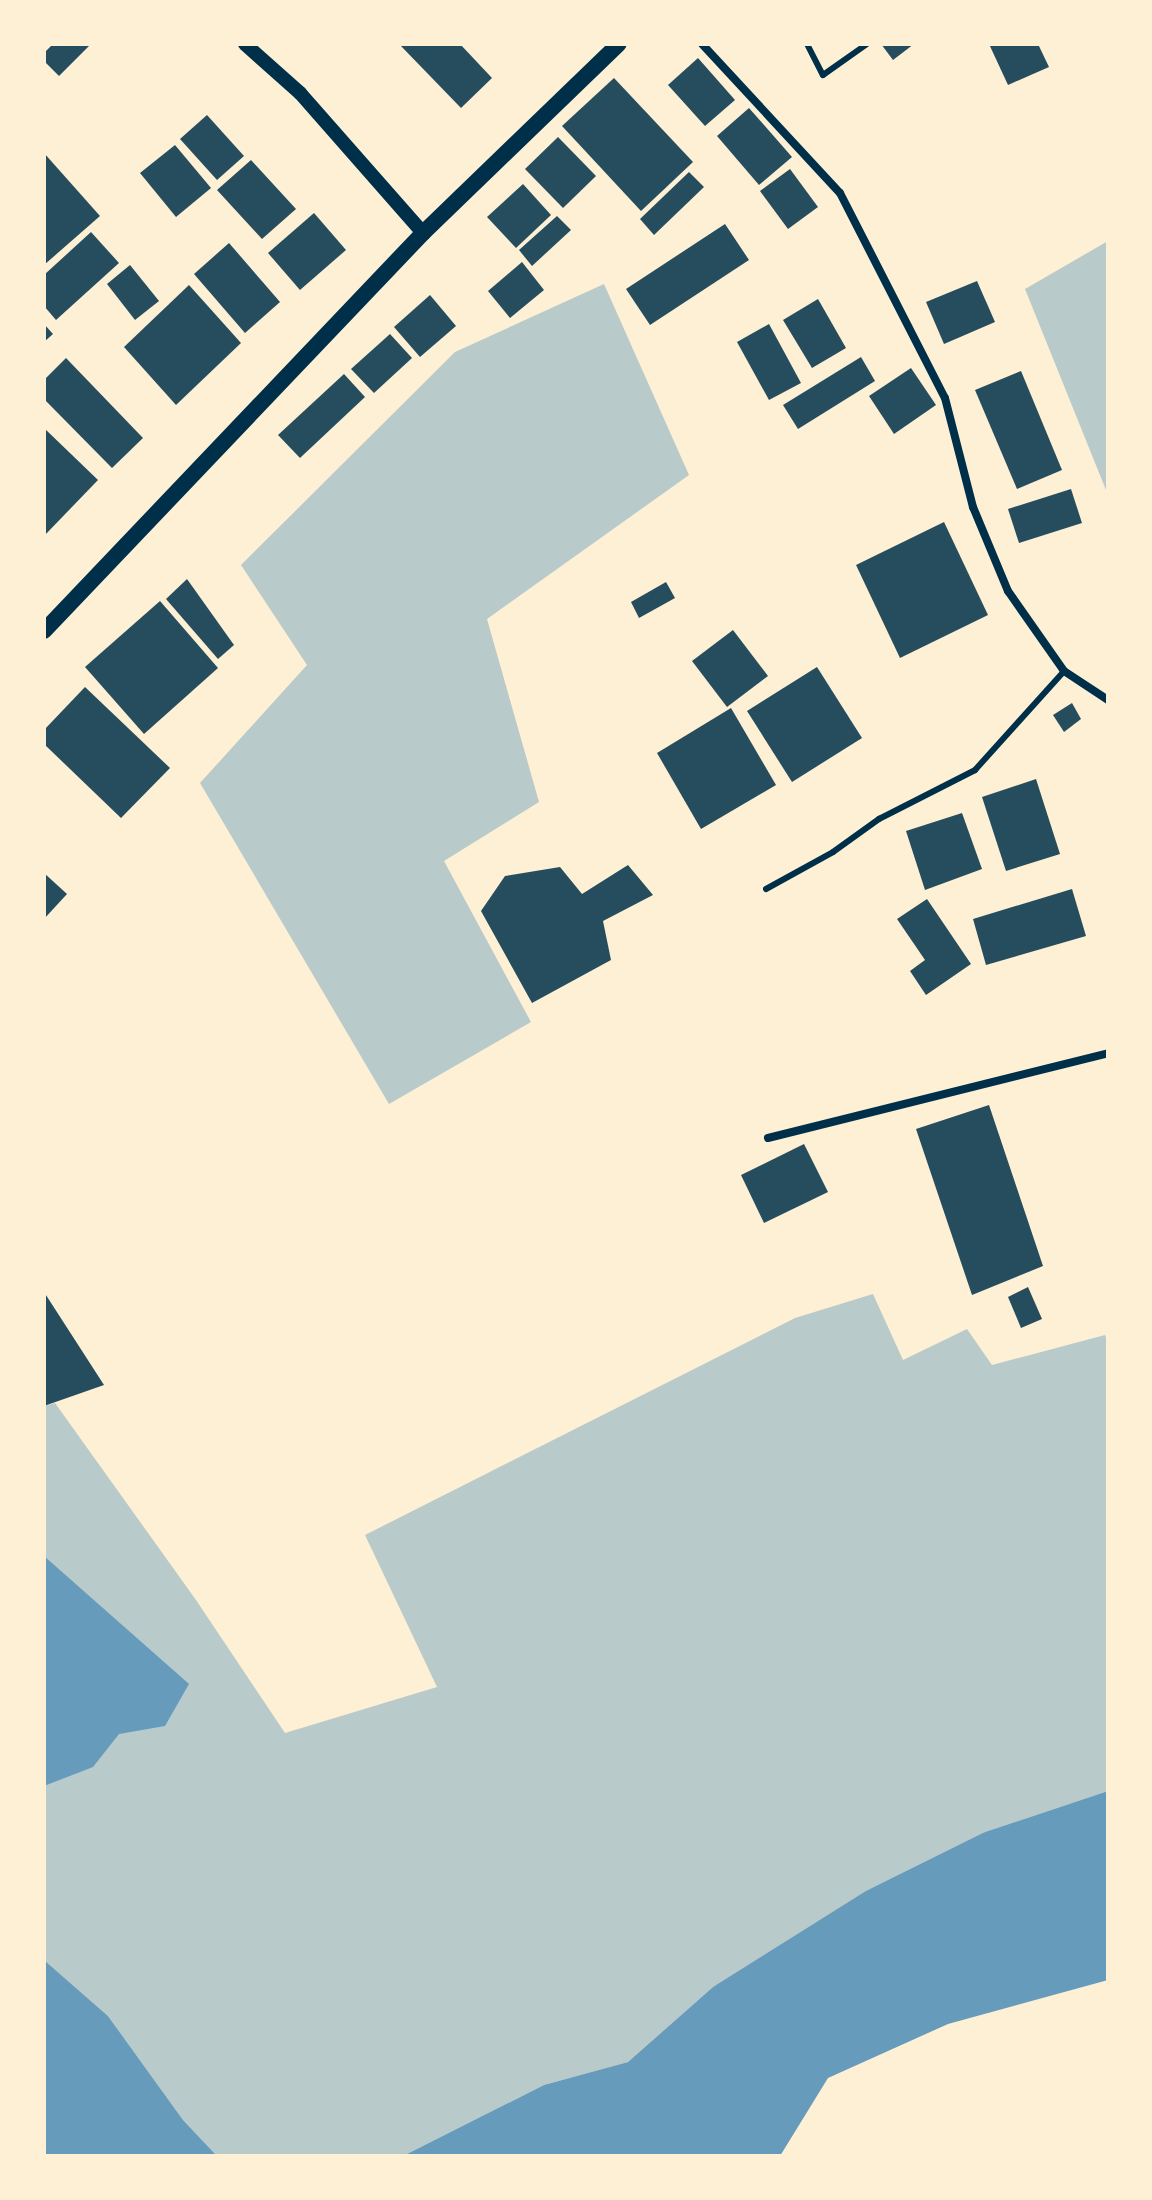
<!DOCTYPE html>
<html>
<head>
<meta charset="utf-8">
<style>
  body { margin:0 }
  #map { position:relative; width:1152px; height:2200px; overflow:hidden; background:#fdf0d5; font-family:Lato,sans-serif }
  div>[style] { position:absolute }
  .green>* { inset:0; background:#b9caca }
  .water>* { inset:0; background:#669bbc }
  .building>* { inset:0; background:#264d5e }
  .service>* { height:6px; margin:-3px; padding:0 3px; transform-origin:3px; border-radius:3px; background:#003049 }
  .minor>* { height:8px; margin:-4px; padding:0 4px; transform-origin:4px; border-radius:4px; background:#003049 }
  .tertiary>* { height:14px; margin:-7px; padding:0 7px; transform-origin:7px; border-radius:7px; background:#003049 }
  .secondary>* { height:16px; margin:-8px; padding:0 8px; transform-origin:8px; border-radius:8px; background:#003049 }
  span { translate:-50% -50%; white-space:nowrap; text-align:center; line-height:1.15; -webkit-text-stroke:6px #fdf0d5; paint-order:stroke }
  .frame { position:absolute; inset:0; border:46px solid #fdf0d5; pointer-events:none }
</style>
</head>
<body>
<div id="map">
  <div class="green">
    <div style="clip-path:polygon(1108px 241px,1108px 495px,1025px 289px)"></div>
    <div style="clip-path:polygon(604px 284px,689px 475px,487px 619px,539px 802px,444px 861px,531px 1022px,389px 1104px,200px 783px,307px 665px,241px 565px,455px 352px)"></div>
    <div style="clip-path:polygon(873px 1294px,903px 1360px,967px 1329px,992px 1365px,1105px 1335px,1108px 1342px,1108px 1791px,985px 1832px,713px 1987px,628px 2062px,544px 2085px,403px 2156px,217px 2156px,183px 2120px,108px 2016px,44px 1960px,44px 1406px,55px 1403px,196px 1600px,285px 1733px,437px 1687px,365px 1535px,795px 1318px)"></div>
  </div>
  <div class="water">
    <div style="clip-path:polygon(44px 1556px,189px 1684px,165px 1726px,119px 1734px,93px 1767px,44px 1786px)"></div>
    <div style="clip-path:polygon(1108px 1791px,1108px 1980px,948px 2024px,828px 2078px,780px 2156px,403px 2156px,544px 2085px,628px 2062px,713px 1987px,866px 1891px,985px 1832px)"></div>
    <div style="clip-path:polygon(44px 1960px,108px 2016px,183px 2120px,217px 2156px,44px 2156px)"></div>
  </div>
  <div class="building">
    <div style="clip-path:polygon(53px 44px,91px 44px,59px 76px,44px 61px,44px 53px)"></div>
    <div style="clip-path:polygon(399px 44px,460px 44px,492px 78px,461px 108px)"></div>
    <div style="clip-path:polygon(881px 44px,914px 44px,893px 60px)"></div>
    <div style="clip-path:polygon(989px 44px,1038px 44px,1049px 67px,1008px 85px)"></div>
    <div style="clip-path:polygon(698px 58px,735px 100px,705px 126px,668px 85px)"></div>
    <div style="clip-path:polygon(614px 78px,693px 162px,641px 211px,562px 126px)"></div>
    <div style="clip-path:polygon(749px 108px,792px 157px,759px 185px,717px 136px)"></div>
    <div style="clip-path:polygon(207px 115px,244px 156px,217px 180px,180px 139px)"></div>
    <div style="clip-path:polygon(558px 137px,596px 176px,563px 208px,525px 169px)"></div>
    <div style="clip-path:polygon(175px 145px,211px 188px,176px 217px,140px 173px)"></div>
    <div style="clip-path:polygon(44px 153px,100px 216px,44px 265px)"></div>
    <div style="clip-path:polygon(251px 160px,296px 209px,262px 239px,217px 190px)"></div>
    <div style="clip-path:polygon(790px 169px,818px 207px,788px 229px,760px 191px)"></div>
    <div style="clip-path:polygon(689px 172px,704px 187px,654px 235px,640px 219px)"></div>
    <div style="clip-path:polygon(523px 184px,551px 215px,516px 248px,487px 217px)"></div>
    <div style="clip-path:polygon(314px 213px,346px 250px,300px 290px,268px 253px)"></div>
    <div style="clip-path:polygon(557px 216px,571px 230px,532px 266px,519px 250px)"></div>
    <div style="clip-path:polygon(725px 224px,749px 260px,650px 325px,626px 289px)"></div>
    <div style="clip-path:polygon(91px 232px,119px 263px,56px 320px,44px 306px,44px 275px)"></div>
    <div style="clip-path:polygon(229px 243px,280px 302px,245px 333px,194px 274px)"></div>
    <div style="clip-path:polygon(522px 262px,544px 290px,510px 318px,488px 291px)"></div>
    <div style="clip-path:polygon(130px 265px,159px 301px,135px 320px,107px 284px)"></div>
    <div style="clip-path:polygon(977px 281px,995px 322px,944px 344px,926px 302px)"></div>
    <div style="clip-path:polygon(189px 285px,241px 343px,176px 405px,124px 347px)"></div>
    <div style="clip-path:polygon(430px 295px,456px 326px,420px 357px,394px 327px)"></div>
    <div style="clip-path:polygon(818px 299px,846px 348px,812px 368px,783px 320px)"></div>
    <div style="clip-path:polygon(44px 324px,53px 334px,44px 342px)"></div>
    <div style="clip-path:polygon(769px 324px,801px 383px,769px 400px,737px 342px)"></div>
    <div style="clip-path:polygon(390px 334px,412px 358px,374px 393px,351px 369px)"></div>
    <div style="clip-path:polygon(861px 357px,875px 381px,798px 429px,783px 405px)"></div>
    <div style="clip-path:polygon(66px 358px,143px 438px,112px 468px,44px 399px,44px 380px)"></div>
    <div style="clip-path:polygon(911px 368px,936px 405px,894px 434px,869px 396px)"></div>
    <div style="clip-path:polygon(1021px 371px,1062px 470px,1017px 489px,975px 390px)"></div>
    <div style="clip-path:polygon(344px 374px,365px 397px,300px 458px,278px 435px)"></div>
    <div style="clip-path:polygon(44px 428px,98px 480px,44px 536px)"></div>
    <div style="clip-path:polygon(1071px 489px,1082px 523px,1019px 543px,1008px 509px)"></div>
    <div style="clip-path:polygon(944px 522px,988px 615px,900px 658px,856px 565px)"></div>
    <div style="clip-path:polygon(187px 579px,234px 645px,218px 659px,166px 599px)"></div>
    <div style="clip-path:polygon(666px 582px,675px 598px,639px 618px,631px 602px)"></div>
    <div style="clip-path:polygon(160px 601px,218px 668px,144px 734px,85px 667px)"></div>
    <div style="clip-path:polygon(733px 630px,768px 676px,727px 707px,692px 661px)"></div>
    <div style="clip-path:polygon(817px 667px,862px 738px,792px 782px,747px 711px)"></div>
    <div style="clip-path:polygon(85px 687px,170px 768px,121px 818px,44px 744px,44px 730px)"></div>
    <div style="clip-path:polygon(1072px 703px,1081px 719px,1064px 732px,1053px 715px)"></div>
    <div style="clip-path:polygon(731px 708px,776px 785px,701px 829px,657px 753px)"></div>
    <div style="clip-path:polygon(1036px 779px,1060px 854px,1006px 871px,982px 797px)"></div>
    <div style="clip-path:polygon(962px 813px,982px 869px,925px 890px,906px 831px)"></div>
    <div style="clip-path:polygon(628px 865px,653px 895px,603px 921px,611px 960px,532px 1003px,481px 911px,505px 876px,560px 867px,582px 894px)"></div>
    <div style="clip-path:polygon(44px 873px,67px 894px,44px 919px)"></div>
    <div style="clip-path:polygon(1072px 889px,1086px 936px,986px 965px,973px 919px)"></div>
    <div style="clip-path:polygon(927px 899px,971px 964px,926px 995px,910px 971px,925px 960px,897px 919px)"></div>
    <div style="clip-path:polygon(989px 1105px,1043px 1266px,972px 1295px,916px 1129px)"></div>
    <div style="clip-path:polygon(804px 1144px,828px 1192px,764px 1223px,741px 1175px)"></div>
    <div style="clip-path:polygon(1028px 1287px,1042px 1319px,1021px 1328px,1008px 1297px)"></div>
    <div style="clip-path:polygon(44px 1292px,104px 1385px,44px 1406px)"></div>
  </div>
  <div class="service">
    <div style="left:807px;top:44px;width:35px;rotate:63deg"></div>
    <div style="left:823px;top:75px;width:54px;rotate:-35.2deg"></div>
    <div style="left:766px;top:889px;width:77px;rotate:-28.9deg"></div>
    <div style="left:833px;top:852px;width:57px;rotate:-35.7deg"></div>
    <div style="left:879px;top:819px;width:108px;rotate:-27deg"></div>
    <div style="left:975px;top:770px;width:133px;rotate:-48deg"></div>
  </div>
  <div class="minor">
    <div style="left:702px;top:44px;width:203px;rotate:47.2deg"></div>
    <div style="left:840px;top:193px;width:230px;rotate:62.9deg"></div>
    <div style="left:945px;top:398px;width:113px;rotate:75.6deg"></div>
    <div style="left:973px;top:507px;width:91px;rotate:67.4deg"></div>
    <div style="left:1008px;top:591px;width:98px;rotate:55deg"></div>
    <div style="left:1064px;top:671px;width:53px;rotate:33.4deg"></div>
    <div style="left:768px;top:1138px;width:350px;rotate:-14deg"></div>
  </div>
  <div class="tertiary">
    <div style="left:245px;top:44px;width:74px;rotate:41.7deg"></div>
    <div style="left:300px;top:93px;width:186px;rotate:48.7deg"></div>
  </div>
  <div class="secondary">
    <div style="left:44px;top:631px;width:550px;rotate:-46.4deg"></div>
    <div style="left:423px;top:233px;width:272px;rotate:-44deg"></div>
  </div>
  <div class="frame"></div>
</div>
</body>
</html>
